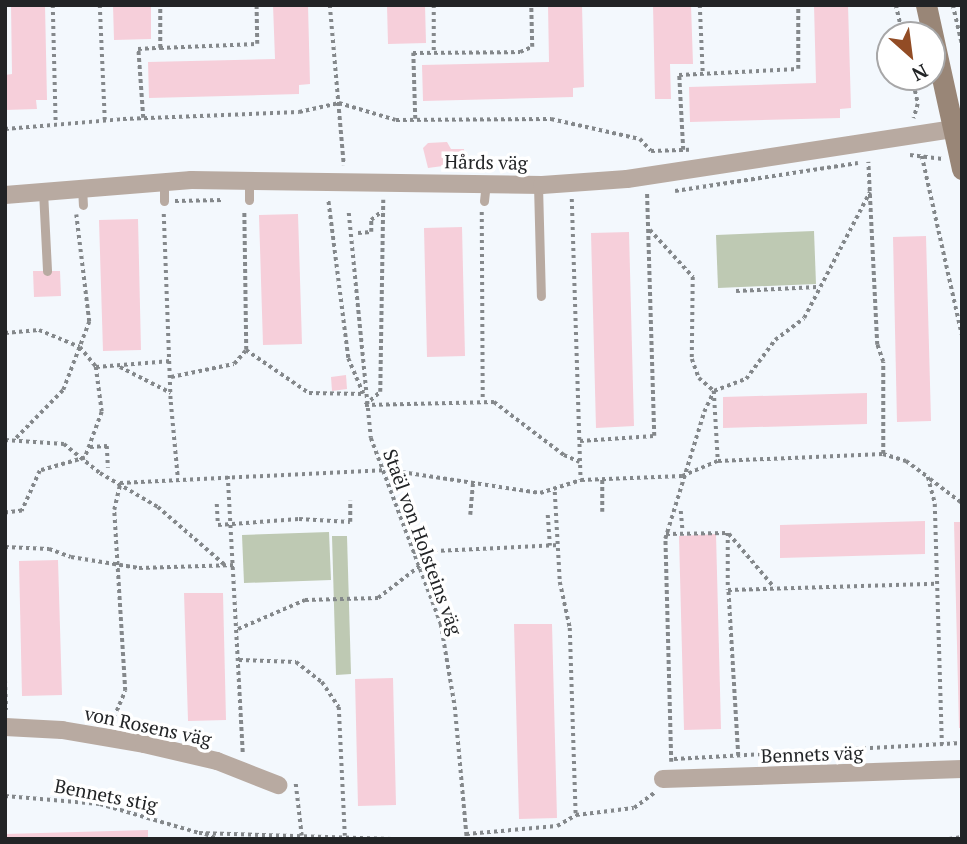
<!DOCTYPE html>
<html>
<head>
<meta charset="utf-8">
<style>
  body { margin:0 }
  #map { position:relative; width:967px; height:844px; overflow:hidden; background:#f3f8fd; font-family:"PT Serif",serif }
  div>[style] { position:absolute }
  .green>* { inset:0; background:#bec9b3 }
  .building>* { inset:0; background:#f6cfda }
  .path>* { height:3.5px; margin-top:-1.75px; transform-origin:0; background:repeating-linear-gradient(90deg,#84888b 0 3.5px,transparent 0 7px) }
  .lane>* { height:9px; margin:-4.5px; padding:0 4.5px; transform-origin:4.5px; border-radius:4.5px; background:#b8aaa1 }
  .street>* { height:18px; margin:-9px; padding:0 9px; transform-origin:9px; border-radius:9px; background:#b8aaa1 }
  .secondary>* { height:21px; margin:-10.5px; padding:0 10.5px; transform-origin:10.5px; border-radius:10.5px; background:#998677 }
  span { translate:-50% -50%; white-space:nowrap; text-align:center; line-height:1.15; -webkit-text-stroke:7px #fff; paint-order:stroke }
  .street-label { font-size:19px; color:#222426 }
  .frame { position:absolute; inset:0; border:7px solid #222426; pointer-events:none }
  .north { position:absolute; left:876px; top:21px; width:70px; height:70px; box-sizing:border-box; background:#fff; border:2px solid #a7a7a8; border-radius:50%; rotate:152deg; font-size:19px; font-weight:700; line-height:28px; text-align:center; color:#222426 }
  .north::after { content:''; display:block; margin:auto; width:24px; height:32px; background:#924c25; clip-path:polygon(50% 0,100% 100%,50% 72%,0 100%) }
</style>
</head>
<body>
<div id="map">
  <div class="green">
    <div style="clip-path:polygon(814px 231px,816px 284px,718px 288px,716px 235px)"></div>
    <div style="clip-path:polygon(329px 532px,331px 580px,244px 583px,242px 535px)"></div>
    <div style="clip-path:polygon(332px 536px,347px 536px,351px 674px,336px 675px)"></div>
  </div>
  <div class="building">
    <div style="clip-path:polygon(11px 5px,45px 5px,47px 100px,36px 100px,37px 109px,5px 110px,5px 75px,12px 74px)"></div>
    <div style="clip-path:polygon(113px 5px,151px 5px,151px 39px,114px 40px)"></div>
    <div style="clip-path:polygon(273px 5px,308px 5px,310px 84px,299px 85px,299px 94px,149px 98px,148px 62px,275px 59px)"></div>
    <div style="clip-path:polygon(387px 5px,425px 5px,426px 43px,388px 44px)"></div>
    <div style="clip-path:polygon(548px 5px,582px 5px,584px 87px,573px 88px,573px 97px,423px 101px,422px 65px,549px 62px)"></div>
    <div style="clip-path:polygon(653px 5px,691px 5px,693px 64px,670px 64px,671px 99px,655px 99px)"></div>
    <div style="clip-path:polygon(814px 5px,848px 5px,851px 108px,840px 109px,840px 118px,690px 122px,689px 87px,816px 83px)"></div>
    <div style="clip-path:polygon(447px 142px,451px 149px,464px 149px,465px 163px,428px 168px,423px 148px,428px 143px)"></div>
    <div style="clip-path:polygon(298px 214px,302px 344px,263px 345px,259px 215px)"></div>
    <div style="clip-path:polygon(138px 219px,141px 350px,103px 351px,99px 220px)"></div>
    <div style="clip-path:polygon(462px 227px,465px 356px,427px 357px,424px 228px)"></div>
    <div style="clip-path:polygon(629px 232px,634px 426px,596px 428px,591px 233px)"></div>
    <div style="clip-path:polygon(926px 236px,931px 421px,897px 422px,893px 237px)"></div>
    <div style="clip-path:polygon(33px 271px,60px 271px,61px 296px,34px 297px)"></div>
    <div style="clip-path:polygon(346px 375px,347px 389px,332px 391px,331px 377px)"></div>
    <div style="clip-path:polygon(867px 393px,867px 424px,723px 428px,723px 397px)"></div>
    <div style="clip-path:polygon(925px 521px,925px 554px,780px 558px,780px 525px)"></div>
    <div style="clip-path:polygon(954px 522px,962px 522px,962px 728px,959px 728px)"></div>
    <div style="clip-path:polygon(716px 534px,721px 729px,684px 730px,679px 536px)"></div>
    <div style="clip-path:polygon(58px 560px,62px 695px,22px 696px,19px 561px)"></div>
    <div style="clip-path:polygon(184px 593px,223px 593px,226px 720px,188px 721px)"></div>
    <div style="clip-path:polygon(514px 624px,552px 624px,557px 818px,519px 819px)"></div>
    <div style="clip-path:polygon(393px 678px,396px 805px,358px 806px,355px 679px)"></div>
    <div style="clip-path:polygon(148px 830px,148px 839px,5px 839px,5px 834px)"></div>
  </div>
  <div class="path">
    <div style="left:53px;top:5px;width:119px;rotate:88.6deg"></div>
    <div style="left:100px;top:5px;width:115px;rotate:87.5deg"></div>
    <div style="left:330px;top:5px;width:161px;rotate:85deg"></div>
    <div style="left:434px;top:5px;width:49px;rotate:90deg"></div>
    <div style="left:700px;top:5px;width:69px;rotate:87.5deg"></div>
    <div style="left:896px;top:5px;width:31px;rotate:77deg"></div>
    <div style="left:953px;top:5px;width:40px;rotate:77deg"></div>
    <div style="left:160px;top:48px;width:97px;rotate:-2.4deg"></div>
    <div style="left:257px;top:44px;width:39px;rotate:-91deg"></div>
    <div style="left:912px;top:77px;width:28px;rotate:77deg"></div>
    <div style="left:918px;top:104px;width:15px;rotate:106deg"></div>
    <div style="left:143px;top:118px;width:69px;rotate:-94.1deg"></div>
    <div style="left:138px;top:49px;width:22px;rotate:-3deg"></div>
    <div style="left:160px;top:48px;width:43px;rotate:-90deg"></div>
    <div style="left:415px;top:119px;width:66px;rotate:-91.7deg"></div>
    <div style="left:413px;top:53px;width:107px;rotate:-0.5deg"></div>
    <div style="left:520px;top:52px;width:13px;rotate:-23deg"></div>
    <div style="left:532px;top:47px;width:42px;rotate:-91.4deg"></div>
    <div style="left:5px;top:129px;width:118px;rotate:-4.8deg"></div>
    <div style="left:123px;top:119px;width:176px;rotate:-2.3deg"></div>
    <div style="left:299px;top:112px;width:41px;rotate:-12.7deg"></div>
    <div style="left:339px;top:103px;width:59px;rotate:16.6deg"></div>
    <div style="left:396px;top:120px;width:155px;rotate:-0.4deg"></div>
    <div style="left:551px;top:119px;width:91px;rotate:12.7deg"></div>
    <div style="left:640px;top:139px;width:16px;rotate:47deg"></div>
    <div style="left:651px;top:151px;width:38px;rotate:-2deg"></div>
    <div style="left:683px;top:150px;width:75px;rotate:-93.1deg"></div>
    <div style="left:679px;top:75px;width:119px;rotate:-2.9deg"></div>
    <div style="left:798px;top:69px;width:64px;rotate:-90deg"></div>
    <div style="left:910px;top:155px;width:33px;rotate:7deg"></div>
    <div style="left:922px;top:156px;width:183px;rotate:77.4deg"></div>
    <div style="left:675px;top:191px;width:185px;rotate:-8.7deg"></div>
    <div style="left:572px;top:199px;width:281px;rotate:88.2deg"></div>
    <div style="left:175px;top:201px;width:48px;rotate:-1.2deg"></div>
    <div style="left:482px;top:212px;width:187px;rotate:89.7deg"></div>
    <div style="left:349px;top:213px;width:226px;rotate:84.4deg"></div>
    <div style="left:371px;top:438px;width:199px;rotate:69.4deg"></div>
    <div style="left:441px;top:624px;width:84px;rotate:80.4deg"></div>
    <div style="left:455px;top:707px;width:133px;rotate:84.8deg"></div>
    <div style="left:164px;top:214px;width:188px;rotate:87.9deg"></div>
    <div style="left:171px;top:402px;width:76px;rotate:84.7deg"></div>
    <div style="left:650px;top:230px;width:64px;rotate:47.5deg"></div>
    <div style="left:693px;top:277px;width:82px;rotate:90.7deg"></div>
    <div style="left:692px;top:359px;width:20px;rotate:70deg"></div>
    <div style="left:699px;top:378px;width:20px;rotate:41deg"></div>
    <div style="left:714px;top:391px;width:69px;rotate:86.7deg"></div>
    <div style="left:358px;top:233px;width:13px;rotate:-4deg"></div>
    <div style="left:371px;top:232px;width:12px;rotate:-90deg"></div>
    <div style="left:371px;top:220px;width:14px;rotate:-39deg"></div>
    <div style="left:736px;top:291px;width:81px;rotate:-2.8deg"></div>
    <div style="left:5px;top:333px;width:34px;rotate:-5deg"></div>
    <div style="left:39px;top:330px;width:44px;rotate:22.5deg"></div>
    <div style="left:80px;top:347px;width:26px;rotate:51deg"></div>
    <div style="left:96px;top:367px;width:45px;rotate:82.4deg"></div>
    <div style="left:102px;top:412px;width:49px;rotate:110.3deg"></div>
    <div style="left:85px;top:458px;width:47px;rotate:163.9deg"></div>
    <div style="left:40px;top:471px;width:44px;rotate:114.2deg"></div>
    <div style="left:22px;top:511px;width:17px;rotate:173deg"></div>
    <div style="left:246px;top:350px;width:76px;rotate:34.3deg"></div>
    <div style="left:309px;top:393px;width:54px;rotate:1.1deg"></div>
    <div style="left:363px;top:394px;width:39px;rotate:-113deg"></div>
    <div style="left:348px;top:358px;width:160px;rotate:-97.2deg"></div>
    <div style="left:96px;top:367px;width:75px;rotate:-4.6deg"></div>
    <div style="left:120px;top:367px;width:57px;rotate:27deg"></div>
    <div style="left:171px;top:377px;width:64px;rotate:-11.7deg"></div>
    <div style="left:234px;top:364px;width:18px;rotate:-49deg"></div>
    <div style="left:246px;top:350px;width:138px;rotate:-90.8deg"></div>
    <div style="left:365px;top:405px;width:129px;rotate:-1.3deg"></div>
    <div style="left:494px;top:402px;width:88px;rotate:37.1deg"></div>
    <div style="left:564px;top:455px;width:17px;rotate:24deg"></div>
    <div style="left:365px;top:405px;width:20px;rotate:-41deg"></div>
    <div style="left:380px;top:392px;width:192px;rotate:-89.1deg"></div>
    <div style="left:16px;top:438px;width:67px;rotate:-45.6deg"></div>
    <div style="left:63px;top:390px;width:73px;rotate:-69.1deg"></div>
    <div style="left:89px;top:322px;width:108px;rotate:-96.9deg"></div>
    <div style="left:5px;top:440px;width:59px;rotate:3.9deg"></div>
    <div style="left:64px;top:444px;width:46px;rotate:38.9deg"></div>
    <div style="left:100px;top:473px;width:67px;rotate:30.4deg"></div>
    <div style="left:158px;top:507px;width:90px;rotate:40.9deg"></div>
    <div style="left:580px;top:441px;width:74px;rotate:-3.9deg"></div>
    <div style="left:654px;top:436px;width:242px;rotate:-91.7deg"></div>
    <div style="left:90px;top:447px;width:17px;rotate:-3deg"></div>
    <div style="left:107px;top:446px;width:22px;rotate:87deg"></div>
    <div style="left:883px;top:454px;width:24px;rotate:17deg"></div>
    <div style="left:906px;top:461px;width:27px;rotate:36deg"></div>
    <div style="left:928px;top:477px;width:28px;rotate:75deg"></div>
    <div style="left:935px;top:504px;width:241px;rotate:88.3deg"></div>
    <div style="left:228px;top:476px;width:279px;rotate:86.9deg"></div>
    <div style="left:930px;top:479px;width:40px;rotate:37deg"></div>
    <div style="left:555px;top:492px;width:90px;rotate:86.8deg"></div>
    <div style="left:560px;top:582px;width:47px;rotate:77.7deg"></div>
    <div style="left:570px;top:628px;width:187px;rotate:88.2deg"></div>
    <div style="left:576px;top:815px;width:58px;rotate:-6.9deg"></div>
    <div style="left:634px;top:808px;width:26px;rotate:-37deg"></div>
    <div style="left:217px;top:504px;width:21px;rotate:87deg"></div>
    <div style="left:218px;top:525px;width:81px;rotate:-4.2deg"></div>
    <div style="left:299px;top:519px;width:51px;rotate:3.4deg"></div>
    <div style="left:350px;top:522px;width:21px;rotate:-90deg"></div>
    <div style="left:681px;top:511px;width:21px;rotate:85deg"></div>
    <div style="left:602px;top:512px;width:33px;rotate:-90deg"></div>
    <div style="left:470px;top:515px;width:33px;rotate:-85deg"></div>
    <div style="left:548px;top:515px;width:31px;rotate:86deg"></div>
    <div style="left:666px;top:534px;width:62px;rotate:-0.9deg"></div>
    <div style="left:728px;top:533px;width:57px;rotate:90deg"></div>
    <div style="left:729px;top:534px;width:70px;rotate:49.7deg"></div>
    <div style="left:5px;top:547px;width:44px;rotate:2.6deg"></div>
    <div style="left:49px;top:549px;width:23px;rotate:20deg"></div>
    <div style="left:71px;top:557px;width:69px;rotate:9.2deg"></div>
    <div style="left:139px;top:568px;width:97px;rotate:-1.8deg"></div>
    <div style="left:413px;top:552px;width:146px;rotate:-2.7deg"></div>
    <div style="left:238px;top:629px;width:73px;rotate:-23.4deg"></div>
    <div style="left:305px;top:600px;width:73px;rotate:-1.6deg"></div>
    <div style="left:378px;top:598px;width:61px;rotate:-37.6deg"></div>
    <div style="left:239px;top:660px;width:57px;rotate:2deg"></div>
    <div style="left:296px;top:662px;width:33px;rotate:38deg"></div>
    <div style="left:322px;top:682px;width:30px;rotate:56deg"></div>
    <div style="left:339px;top:707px;width:129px;rotate:87.3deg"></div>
    <div style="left:5px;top:673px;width:37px;rotate:88deg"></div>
    <div style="left:111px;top:724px;width:36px;rotate:-67deg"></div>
    <div style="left:125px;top:691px;width:181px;rotate:-93.5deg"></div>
    <div style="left:114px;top:510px;width:28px;rotate:-77deg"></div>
    <div style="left:120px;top:483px;width:268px;rotate:-2.8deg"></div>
    <div style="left:388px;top:470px;width:154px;rotate:8.6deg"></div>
    <div style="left:540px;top:493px;width:43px;rotate:-17.6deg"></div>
    <div style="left:581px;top:480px;width:101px;rotate:-2.3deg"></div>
    <div style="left:682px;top:476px;width:39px;rotate:-23deg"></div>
    <div style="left:718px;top:461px;width:165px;rotate:-2.4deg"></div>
    <div style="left:883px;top:454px;width:92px;rotate:-90deg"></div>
    <div style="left:883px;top:362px;width:18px;rotate:-109deg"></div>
    <div style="left:877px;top:345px;width:183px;rotate:-92.8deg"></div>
    <div style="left:738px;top:756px;width:166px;rotate:-93.4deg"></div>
    <div style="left:728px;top:590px;width:208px;rotate:-1.7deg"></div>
    <div style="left:674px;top:759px;width:288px;rotate:-3.2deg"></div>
    <div style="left:671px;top:762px;width:223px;rotate:-91.5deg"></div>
    <div style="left:665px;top:539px;width:133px;rotate:-72.9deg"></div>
    <div style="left:704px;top:412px;width:23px;rotate:-65deg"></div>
    <div style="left:714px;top:391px;width:34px;rotate:-21deg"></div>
    <div style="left:746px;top:379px;width:49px;rotate:-53.4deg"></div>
    <div style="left:775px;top:340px;width:36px;rotate:-37deg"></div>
    <div style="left:804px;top:318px;width:142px;rotate:-62.4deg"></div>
    <div style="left:296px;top:784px;width:52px;rotate:83.4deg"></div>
    <div style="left:5px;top:796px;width:95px;rotate:4.8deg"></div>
    <div style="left:100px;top:804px;width:103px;rotate:16.3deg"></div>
    <div style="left:199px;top:833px;width:193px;rotate:1.8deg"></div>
    <div style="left:205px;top:834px;width:14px;rotate:21deg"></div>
    <div style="left:466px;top:834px;width:91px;rotate:-5deg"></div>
    <div style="left:557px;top:826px;width:22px;rotate:-30deg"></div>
    <div style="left:949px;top:839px;width:13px;rotate:-9deg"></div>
  </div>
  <div class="lane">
    <div style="left:164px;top:182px;width:19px;rotate:90deg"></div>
    <div style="left:538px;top:185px;width:111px;rotate:88.5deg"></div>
    <div style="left:82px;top:187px;width:18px;rotate:87deg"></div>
    <div style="left:43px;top:191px;width:80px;rotate:87.1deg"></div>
    <div style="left:249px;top:200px;width:20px;rotate:-90deg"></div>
    <div style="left:484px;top:201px;width:18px;rotate:-84deg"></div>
  </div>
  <div class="street">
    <div style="left:5px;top:195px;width:187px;rotate:-4.6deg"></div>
    <div style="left:191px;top:180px;width:351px;rotate:0.8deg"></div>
    <div style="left:542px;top:185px;width:85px;rotate:-4deg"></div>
    <div style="left:627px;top:179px;width:339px;rotate:-8.7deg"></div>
    <div style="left:5px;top:727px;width:57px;rotate:3deg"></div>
    <div style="left:62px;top:730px;width:83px;rotate:9.7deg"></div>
    <div style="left:144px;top:744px;width:75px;rotate:13.1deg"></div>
    <div style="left:217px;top:761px;width:66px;rotate:21.5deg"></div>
    <div style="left:663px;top:779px;width:299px;rotate:-1.9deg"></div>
  </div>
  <div class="secondary">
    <div style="left:926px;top:5px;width:168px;rotate:77.6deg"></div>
  </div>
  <div class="street-label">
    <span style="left:486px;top:162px;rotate:1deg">Hårds väg</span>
    <span style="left:423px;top:542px;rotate:70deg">Staël von Holsteins väg</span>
    <span style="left:148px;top:726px;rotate:12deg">von Rosens väg</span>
    <span style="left:812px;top:754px;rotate:-2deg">Bennets väg</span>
    <span style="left:106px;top:795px;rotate:11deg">Bennets stig</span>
  </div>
  <div class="frame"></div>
  <div class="north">N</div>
</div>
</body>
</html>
